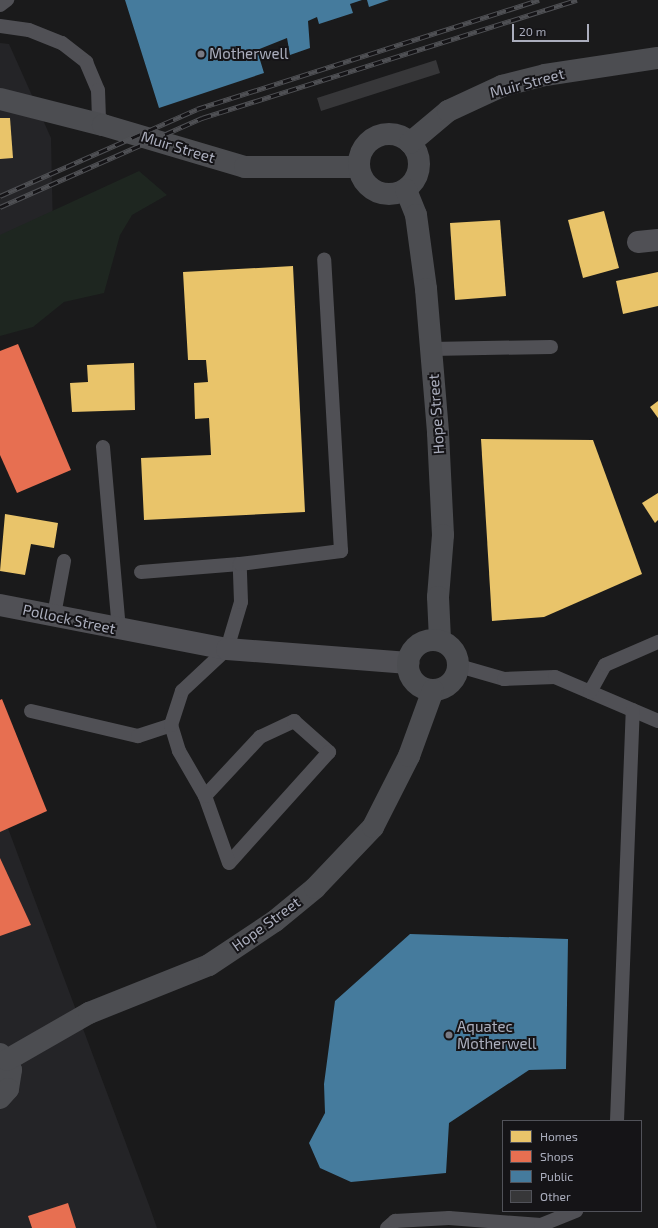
<!DOCTYPE html>
<html>
<head>
<meta charset="utf-8">
<style>
  body { margin:0 }
  #map { position:relative; width:658px; height:1228px; overflow:hidden; background:#1a1a1b; font-family:"Exo 2",sans-serif }
  div>[style] { position:absolute }
  .built>* { inset:0; background:#242427 }
  .green>* { inset:0; background:#1e2620 }
  .homes>* { inset:0; background:#e9c46a }
  .shops>* { inset:0; background:#e76f51 }
  .public>* { inset:0; background:#457b9d }
  .building>* { inset:0; background:#373739 }
  .service>* { height:14px; margin:-7px; padding:0 7px; transform-origin:7px; border-radius:7px; background:#505055 }
  .minor>* { height:22px; margin:-11px; padding:0 11px; transform-origin:11px; border-radius:11px; background:#505055 }
  .primary>* { height:22px; margin:-11px; padding:0 11px; transform-origin:11px; border-radius:11px; background:#4c4d51 }
  .primary>.ring { margin:-11px; padding:0; box-sizing:content-box; background:none; border:22px solid #4c4d51; border-radius:50% }
  .rail>* { height:4.5px; margin-top:-2.25px; transform-origin:0; background:repeating-linear-gradient(90deg,#151417 0 9px,#4f5054 0 18px); box-sizing:border-box; border-block:1px solid #4f5054 }
  .dots>* { width:11px; height:11px; translate:-50% -50%; box-sizing:border-box; border:2px solid #151417; border-radius:50% }
  span { translate:-50% -50%; white-space:nowrap; text-align:center; line-height:1.15; -webkit-text-stroke:4px #151417; paint-order:stroke }
  .poi-label { font-size:15px; color:#abaebd }
  .left { translate:0 -50%; text-align:left }
  .street-label { font-size:15px; color:#abaebd }
  .legend { position:absolute; left:502px; top:1120px; width:140px; height:92px; box-sizing:border-box; background:#151417; border:1px solid #515259; margin:0; padding:5px 7px; list-style:none; font-size:12px; color:#abaebd }
  .legend li { display:flex; align-items:center; gap:8px; height:20px }
  .legend b { width:20px; border:1px solid #515259 }
  .scale { position:absolute; left:512px; top:24px; width:77px; height:18px; box-sizing:border-box; border:2px solid #abaebd; border-top:0; padding-left:5px; font-size:12px; line-height:14px; white-space:nowrap; color:#abaebd; -webkit-text-stroke:3px #151417; paint-order:stroke }
</style>
</head>
<body>
<div id="map">
  <div class="built">
    <div style="clip-path:polygon(0 43px,9px 44px,51px 138px,53px 233px,0 315px)"></div>
    <div style="clip-path:polygon(0 807px,149px 1205px,157px 1228px,0 1228px)"></div>
  </div>
  <div class="green">
    <div style="clip-path:polygon(139px 171px,167px 195px,132px 215px,120px 235px,104px 293px,64px 302px,33px 327px,0 336px,0 235px)"></div>
  </div>
  <div class="homes">
    <div style="clip-path:polygon(0 118px,10px 118px,13px 158px,0 159px)"></div>
    <div style="clip-path:polygon(604px 211px,619px 268px,583px 278px,568px 220px)"></div>
    <div style="clip-path:polygon(500px 220px,506px 296px,455px 300px,450px 223px)"></div>
    <div style="clip-path:polygon(293px 266px,305px 512px,144px 520px,141px 458px,211px 455px,209px 418px,195px 419px,194px 383px,208px 382px,206px 360px,188px 360px,183px 272px)"></div>
    <div style="clip-path:polygon(658px 272px,658px 306px,623px 314px,616px 281px)"></div>
    <div style="clip-path:polygon(134px 363px,135px 410px,72px 412px,70px 383px,88px 382px,87px 365px)"></div>
    <div style="clip-path:polygon(658px 401px,658px 418px,650px 407px)"></div>
    <div style="clip-path:polygon(481px 439px,593px 440px,642px 574px,544px 617px,492px 621px)"></div>
    <div style="clip-path:polygon(658px 493px,658px 520px,655px 523px,642px 503px)"></div>
    <div style="clip-path:polygon(5px 514px,58px 523px,54px 548px,31px 544px,25px 575px,0 571px)"></div>
  </div>
  <div class="shops">
    <div style="clip-path:polygon(18px 344px,71px 470px,17px 493px,0 455px,0 351px)"></div>
    <div style="clip-path:polygon(2px 699px,47px 811px,0 832px,0 700px)"></div>
    <div style="clip-path:polygon(0 858px,31px 925px,0 936px)"></div>
    <div style="clip-path:polygon(68px 1203px,76px 1228px,32px 1228px,28px 1216px)"></div>
  </div>
  <div class="public">
    <div style="clip-path:polygon(125px 0,362px 0,350px 4px,353px 13px,319px 24px,317px 17px,308px 21px,310px 48px,290px 55px,287px 38px,257px 50px,264px 73px,159px 108px)"></div>
    <div style="clip-path:polygon(367px 0,389px 0,369px 7px)"></div>
    <div style="clip-path:polygon(410px 934px,568px 939px,566px 1069px,529px 1070px,449px 1123px,446px 1173px,351px 1182px,320px 1168px,309px 1143px,325px 1113px,324px 1084px,335px 1001px)"></div>
  </div>
  <div class="building">
    <div style="clip-path:polygon(436px 60px,440px 73px,321px 111px,317px 98px)"></div>
  </div>
  <div class="service">
    <div style="left:0;top:5px;width:9px;rotate:-36deg"></div>
    <div style="left:0;top:26px;width:29px;rotate:8deg"></div>
    <div style="left:29px;top:30px;width:35px;rotate:22deg"></div>
    <div style="left:62px;top:43px;width:31px;rotate:38deg"></div>
    <div style="left:86px;top:62px;width:30px;rotate:67deg"></div>
    <div style="left:98px;top:90px;width:33px;rotate:88deg"></div>
    <div style="left:431px;top:349px;width:120px;rotate:-1deg"></div>
    <div style="left:103px;top:447px;width:183px;rotate:85deg"></div>
    <div style="left:141px;top:572px;width:99px;rotate:-4.6deg"></div>
    <div style="left:54px;top:615px;width:55px;rotate:-79.5deg"></div>
    <div style="left:459px;top:666px;width:47px;rotate:16.1deg"></div>
    <div style="left:504px;top:679px;width:51px;rotate:-2.2deg"></div>
    <div style="left:555px;top:677px;width:112px;rotate:23.1deg"></div>
    <div style="left:590px;top:692px;width:31px;rotate:-61deg"></div>
    <div style="left:605px;top:665px;width:58px;rotate:-23.5deg"></div>
    <div style="left:31px;top:711px;width:110px;rotate:13.2deg"></div>
    <div style="left:138px;top:736px;width:35px;rotate:-18deg"></div>
    <div style="left:205px;top:796px;width:81px;rotate:-47deg"></div>
    <div style="left:260px;top:737px;width:38px;rotate:-25deg"></div>
    <div style="left:294px;top:721px;width:47px;rotate:41.5deg"></div>
    <div style="left:329px;top:752px;width:149px;rotate:132deg"></div>
    <div style="left:229px;top:863px;width:71px;rotate:-109.7deg"></div>
    <div style="left:205px;top:796px;width:52px;rotate:-120deg"></div>
    <div style="left:179px;top:751px;width:27px;rotate:-107deg"></div>
    <div style="left:171px;top:725px;width:36px;rotate:-72deg"></div>
    <div style="left:182px;top:691px;width:62px;rotate:-43deg"></div>
    <div style="left:227px;top:649px;width:49px;rotate:-73.4deg"></div>
    <div style="left:241px;top:602px;width:38px;rotate:-92deg"></div>
    <div style="left:240px;top:564px;width:102px;rotate:-7.3deg"></div>
    <div style="left:341px;top:551px;width:292px;rotate:-93.3deg"></div>
    <div style="left:617px;top:1121px;width:411px;rotate:-87.8deg"></div>
    <div style="left:387px;top:1228px;width:11px;rotate:-41deg"></div>
    <div style="left:395px;top:1221px;width:54px;rotate:-3.2deg"></div>
    <div style="left:449px;top:1218px;width:92px;rotate:4.4deg"></div>
    <div style="left:541px;top:1225px;width:38px;rotate:-22deg"></div>
  </div>
  <div class="minor">
    <div style="left:638px;top:242px;width:20px;rotate:-6deg"></div>
    <div style="left:0;top:605px;width:231px;rotate:11deg"></div>
    <div style="left:227px;top:649px;width:182px;rotate:4.4deg"></div>
  </div>
  <div class="primary">
    <div style="left:0;top:99px;width:106px;rotate:14.2deg"></div>
    <div style="left:103px;top:125px;width:148px;rotate:16.5deg"></div>
    <div style="left:245px;top:167px;width:114px"></div>
    <div class="ring" style="left:359px;top:134px;width:38px;height:38px"></div>
    <div style="left:410px;top:143px;width:50px;rotate:-40.1deg"></div>
    <div style="left:448px;top:111px;width:60px;rotate:-24.8deg"></div>
    <div style="left:502px;top:86px;width:44px;rotate:-14.3deg"></div>
    <div style="left:545px;top:75px;width:114px;rotate:-8.6deg"></div>
    <div style="left:406px;top:190px;width:27px;rotate:68deg"></div>
    <div style="left:416px;top:215px;width:75px;rotate:82.3deg"></div>
    <div style="left:426px;top:289px;width:144px;rotate:85.2deg"></div>
    <div style="left:438px;top:433px;width:102px;rotate:87.2deg"></div>
    <div style="left:443px;top:535px;width:62px;rotate:94.6deg"></div>
    <div style="left:438px;top:597px;width:43px;rotate:87.3deg"></div>
    <div class="ring" style="left:408px;top:640px;width:28px;height:28px"></div>
    <div style="left:0;top:1054px;width:19px;rotate:55deg"></div>
    <div style="left:11px;top:1070px;width:19px;rotate:99deg"></div>
    <div style="left:8px;top:1089px;width:12px;rotate:132deg"></div>
    <div style="left:7px;top:1060px;width:95px;rotate:-29.8deg"></div>
    <div style="left:89px;top:1013px;width:129px;rotate:-21.8deg"></div>
    <div style="left:209px;top:965px;width:79px;rotate:-33.7deg"></div>
    <div style="left:275px;top:921px;width:52px;rotate:-39.5deg"></div>
    <div style="left:315px;top:888px;width:84px;rotate:-46.4deg"></div>
    <div style="left:373px;top:827px;width:80px;rotate:-63.1deg"></div>
    <div style="left:409px;top:756px;width:70px;rotate:-70deg"></div>
  </div>
  <div class="rail">
    <div style="left:0;top:196px;width:215px;rotate:-23.8deg"></div>
    <div style="left:197px;top:109px;width:359px;rotate:-17.7deg"></div>
    <div style="left:0;top:207px;width:221px;rotate:-23.8deg"></div>
    <div style="left:202px;top:118px;width:393px;rotate:-17.5deg"></div>
  </div>
  <div class="dots">
    <div style="left:201px;top:54px;background:#787a84"></div>
    <div style="left:449px;top:1035px;background:#787a84"></div>
  </div>
  <div class="poi-label">
    <span class="left" style="left:209px;top:54px">Motherwell</span>
    <span class="left" style="left:457px;top:1035px">Aquatec<br>Motherwell</span>
  </div>
  <div class="street-label">
    <span style="left:527px;top:83px;rotate:-15deg">Muir Street</span>
    <span style="left:178px;top:147px;rotate:17deg">Muir Street</span>
    <span style="left:436px;top:414px;rotate:-94deg">Hope Street</span>
    <span style="left:69px;top:619px;rotate:12deg">Pollock Street</span>
    <span style="left:266px;top:924px;rotate:-36deg">Hope Street</span>
  </div>
  <ul class="legend">
  <li><b style="height:11px;background:#e9c46a"></b>Homes</li>
  <li><b style="height:11px;background:#e76f51"></b>Shops</li>
  <li><b style="height:11px;background:#457b9d"></b>Public</li>
  <li><b style="height:11px;background:#373739"></b>Other</li>
  </ul>
  <div class="scale">20 m</div>
</div>
</body>
</html>
